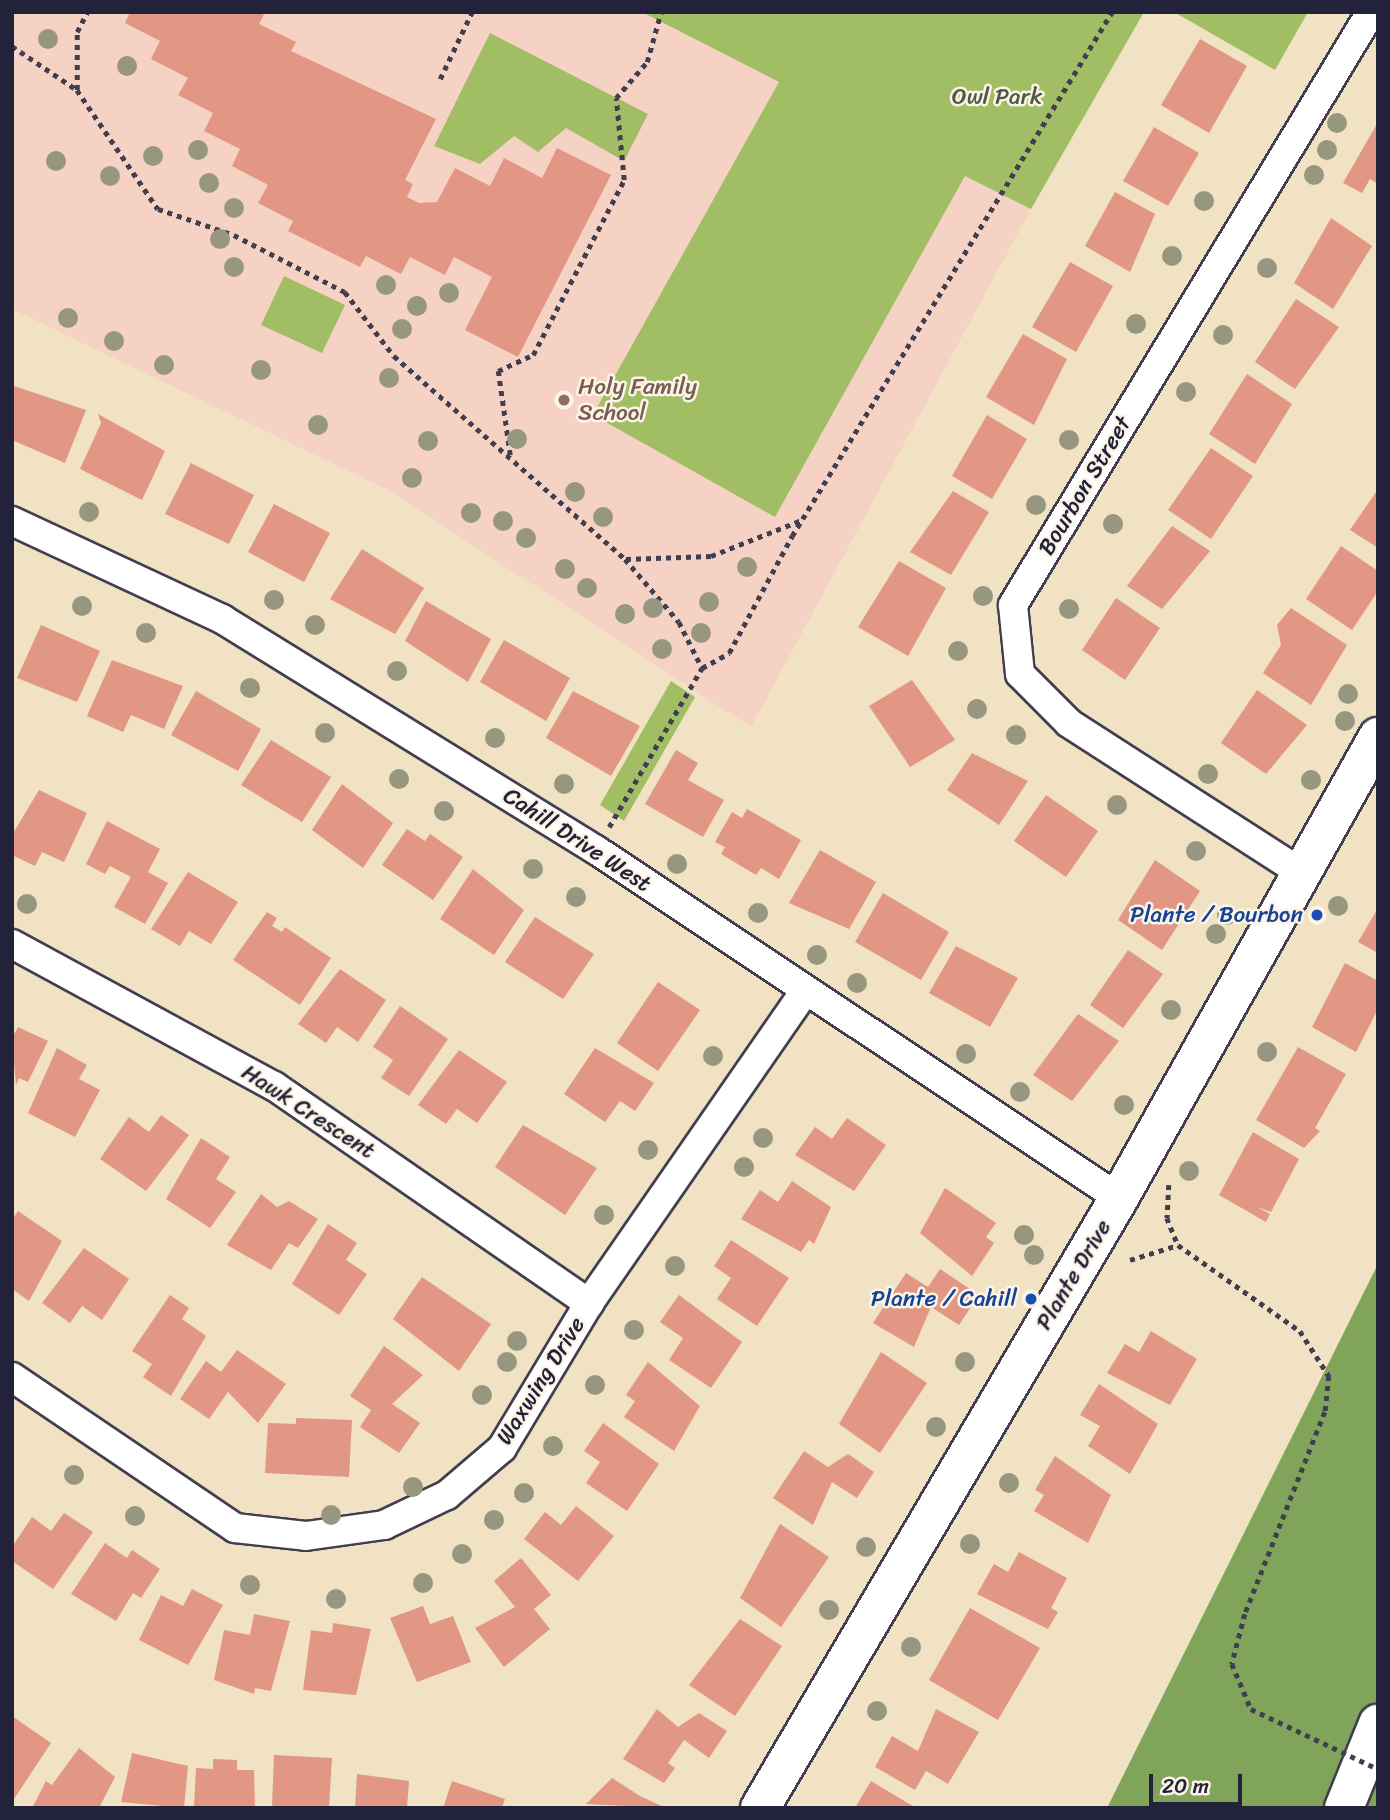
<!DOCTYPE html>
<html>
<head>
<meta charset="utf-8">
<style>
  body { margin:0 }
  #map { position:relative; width:1390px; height:1820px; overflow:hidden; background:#f0e2c3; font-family:Sriracha,sans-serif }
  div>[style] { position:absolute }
  .built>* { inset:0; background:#f6d2c4 }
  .green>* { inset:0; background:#a1be65 }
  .forest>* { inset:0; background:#80a55a }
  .building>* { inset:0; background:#e19784 }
  .path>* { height:4.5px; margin-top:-2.25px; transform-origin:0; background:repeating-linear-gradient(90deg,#413f4f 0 5px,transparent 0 10px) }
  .roads { filter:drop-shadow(2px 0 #413f4f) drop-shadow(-2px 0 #413f4f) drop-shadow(0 2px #413f4f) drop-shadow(0 -2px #413f4f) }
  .street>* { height:28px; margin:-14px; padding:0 14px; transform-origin:14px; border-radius:14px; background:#fff }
  .secondary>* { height:38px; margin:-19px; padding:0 19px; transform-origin:19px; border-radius:19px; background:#fff }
  .highway>* { height:38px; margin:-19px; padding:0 19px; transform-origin:19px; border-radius:19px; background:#fff }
  .path-bridge>* { height:4.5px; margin-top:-2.25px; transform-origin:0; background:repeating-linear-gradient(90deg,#413f4f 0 5px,transparent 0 10px) }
  .trees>* { width:20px; height:20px; margin:-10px; border-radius:50%; background:#979780 }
  .dots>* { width:19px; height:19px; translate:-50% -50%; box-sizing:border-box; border:4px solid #fcf5e5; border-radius:50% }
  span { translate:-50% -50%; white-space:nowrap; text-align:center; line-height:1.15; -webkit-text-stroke:5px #fcf5e5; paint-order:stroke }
  .park-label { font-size:23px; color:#4e594a }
  .education-label { font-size:23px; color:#785e54 }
  .left { translate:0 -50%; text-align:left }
  .street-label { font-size:23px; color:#22223b }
  .transit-label { font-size:23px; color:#164399 }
  .right { translate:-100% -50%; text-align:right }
  .frame { position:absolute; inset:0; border:14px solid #22223b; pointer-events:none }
  .scale { position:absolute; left:1149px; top:1774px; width:93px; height:32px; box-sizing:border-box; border:4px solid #22223b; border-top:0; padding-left:9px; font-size:21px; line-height:24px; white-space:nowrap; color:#22223b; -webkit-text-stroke:5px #fcf5e5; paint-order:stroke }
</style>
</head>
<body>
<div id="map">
  <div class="built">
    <div style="clip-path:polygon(12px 12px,642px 12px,1031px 209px,751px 727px,390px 491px,12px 309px)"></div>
  </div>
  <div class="green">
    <div style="clip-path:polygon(642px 12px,1144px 12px,1031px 209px,965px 176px,775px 517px,593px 415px,779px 82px)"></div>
    <div style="clip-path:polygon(1174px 12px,1308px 12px,1275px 70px)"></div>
    <div style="clip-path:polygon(490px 33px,648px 114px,624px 161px,566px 128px,538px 152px,514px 136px,480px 164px,434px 146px)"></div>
    <div style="clip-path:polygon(284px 276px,345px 305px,322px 353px,261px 325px)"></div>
    <div style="clip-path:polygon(671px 681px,695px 697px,624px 821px,600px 805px)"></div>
  </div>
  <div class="forest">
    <div style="clip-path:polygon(1378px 1264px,1378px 1808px,1107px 1808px)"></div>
  </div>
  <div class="building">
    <div style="clip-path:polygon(130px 12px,265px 12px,259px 24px,296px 42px,291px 51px,436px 119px,405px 180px,413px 184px,407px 197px,419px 203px,437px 202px,455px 168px,490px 186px,504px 158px,542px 178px,557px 148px,611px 175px,518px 357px,465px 330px,492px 277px,454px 257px,445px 275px,410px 257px,401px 274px,366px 256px,360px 267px,288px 231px,293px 221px,258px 203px,268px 185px,232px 166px,240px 149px,204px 131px,213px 113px,178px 95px,188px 78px,151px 59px,160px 41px,125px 23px)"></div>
    <div style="clip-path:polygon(1200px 39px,1247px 66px,1209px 133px,1161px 105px)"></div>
    <div style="clip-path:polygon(1378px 122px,1378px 184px,1370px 179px,1362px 193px,1343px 183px)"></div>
    <div style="clip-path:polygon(1154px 127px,1199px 153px,1168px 206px,1123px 181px)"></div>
    <div style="clip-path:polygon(1115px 192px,1155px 214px,1130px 272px,1085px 246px)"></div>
    <div style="clip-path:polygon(1331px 218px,1372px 246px,1333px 309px,1294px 283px)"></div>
    <div style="clip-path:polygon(1070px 262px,1113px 286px,1076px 352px,1032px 327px)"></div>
    <div style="clip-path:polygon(1296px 299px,1339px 327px,1295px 389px,1255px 362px)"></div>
    <div style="clip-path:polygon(1023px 334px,1067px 359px,1034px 425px,986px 397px)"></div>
    <div style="clip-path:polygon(1247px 374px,1292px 404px,1255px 464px,1209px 434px)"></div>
    <div style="clip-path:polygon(14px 386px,86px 410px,65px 463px,12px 440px)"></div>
    <div style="clip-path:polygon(98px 414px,165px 451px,142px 500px,80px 469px,101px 423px)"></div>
    <div style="clip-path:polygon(987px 415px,1027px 439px,992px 499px,952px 476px)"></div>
    <div style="clip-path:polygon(1211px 448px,1253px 476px,1211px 539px,1168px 510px)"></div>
    <div style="clip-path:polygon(191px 463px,254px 495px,229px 544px,165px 514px)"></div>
    <div style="clip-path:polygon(1378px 489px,1378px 548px,1350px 530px)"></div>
    <div style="clip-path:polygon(953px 491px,989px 512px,951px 575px,910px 552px)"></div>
    <div style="clip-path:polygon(274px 504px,330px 533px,304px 582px,248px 552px)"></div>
    <div style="clip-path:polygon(1172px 526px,1210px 551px,1162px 609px,1127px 586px)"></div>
    <div style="clip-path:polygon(1341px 546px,1378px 571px,1378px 591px,1352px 630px,1306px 599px)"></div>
    <div style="clip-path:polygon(362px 549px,424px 588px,395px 634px,330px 599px)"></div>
    <div style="clip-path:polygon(899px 561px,946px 588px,908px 656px,858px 627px)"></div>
    <div style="clip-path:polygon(1116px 598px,1160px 628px,1125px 680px,1082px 650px)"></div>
    <div style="clip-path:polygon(426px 601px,491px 639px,468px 682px,405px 641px)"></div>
    <div style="clip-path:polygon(1291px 608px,1347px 645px,1311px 705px,1263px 673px,1281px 645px,1277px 625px)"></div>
    <div style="clip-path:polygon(41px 625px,100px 651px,77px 702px,17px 678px)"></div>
    <div style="clip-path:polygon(504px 640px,570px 678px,546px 721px,480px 682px)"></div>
    <div style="clip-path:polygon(112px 660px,183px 686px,164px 729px,131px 715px,123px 732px,87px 716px)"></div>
    <div style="clip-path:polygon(912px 680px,955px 740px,910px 767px,869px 706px)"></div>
    <div style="clip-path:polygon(1257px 690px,1307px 725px,1266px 774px,1221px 743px)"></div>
    <div style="clip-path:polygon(196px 691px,261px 729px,238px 771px,171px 735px)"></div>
    <div style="clip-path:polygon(573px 691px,640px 726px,611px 776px,546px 738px)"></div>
    <div style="clip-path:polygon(271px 740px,331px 777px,302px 822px,241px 785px)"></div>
    <div style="clip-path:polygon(676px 750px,698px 763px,688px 780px,724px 800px,703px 837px,645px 804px)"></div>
    <div style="clip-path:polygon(972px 753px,1028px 781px,999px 825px,947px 790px)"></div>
    <div style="clip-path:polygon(342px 784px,393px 823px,363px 868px,312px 830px)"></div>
    <div style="clip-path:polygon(39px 790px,87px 813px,64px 862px,42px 852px,35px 866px,12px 855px,12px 835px)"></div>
    <div style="clip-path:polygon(1046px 795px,1098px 831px,1066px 877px,1014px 841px)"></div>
    <div style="clip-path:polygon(747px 809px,801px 840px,779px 879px,761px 868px,756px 875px,721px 854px,725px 847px,715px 842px,732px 812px,742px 818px)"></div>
    <div style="clip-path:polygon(107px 821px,160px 849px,148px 872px,168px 883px,145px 924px,114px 907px,131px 877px,110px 866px,105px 874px,86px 864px)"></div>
    <div style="clip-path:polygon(407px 829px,425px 841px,430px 834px,463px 857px,433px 900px,382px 865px)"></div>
    <div style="clip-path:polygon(820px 850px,876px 882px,849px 929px,789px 903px)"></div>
    <div style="clip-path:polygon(1155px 860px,1200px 891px,1162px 950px,1118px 920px)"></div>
    <div style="clip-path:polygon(473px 869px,524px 910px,494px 955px,440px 919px)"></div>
    <div style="clip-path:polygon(188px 872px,238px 902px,211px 944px,189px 931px,180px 946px,151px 929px)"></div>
    <div style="clip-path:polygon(883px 893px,949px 932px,921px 980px,855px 942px)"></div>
    <div style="clip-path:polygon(1378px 908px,1378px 953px,1358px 942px)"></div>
    <div style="clip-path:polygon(267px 912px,277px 918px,272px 926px,282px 932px,285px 927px,331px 958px,300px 1005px,233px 960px)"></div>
    <div style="clip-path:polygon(535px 917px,594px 954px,563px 999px,505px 962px)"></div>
    <div style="clip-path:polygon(956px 946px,1018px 978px,990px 1027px,929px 993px)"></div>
    <div style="clip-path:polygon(1128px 950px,1163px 974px,1123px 1028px,1090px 1005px)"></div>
    <div style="clip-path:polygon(1345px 963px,1378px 981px,1378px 1009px,1356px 1052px,1312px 1027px)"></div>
    <div style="clip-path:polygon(340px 969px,386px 1000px,358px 1042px,337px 1027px,326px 1043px,298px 1024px)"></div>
    <div style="clip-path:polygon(658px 982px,700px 1010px,658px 1071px,617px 1043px)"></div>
    <div style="clip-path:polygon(400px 1006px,448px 1039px,409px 1096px,381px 1078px,393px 1060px,373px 1047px)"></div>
    <div style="clip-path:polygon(1078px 1014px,1119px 1041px,1072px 1101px,1033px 1075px)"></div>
    <div style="clip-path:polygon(18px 1027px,48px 1041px,28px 1082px,19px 1078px,16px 1085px,12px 1038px)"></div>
    <div style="clip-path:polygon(1298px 1047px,1346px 1074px,1315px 1128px,1320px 1131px,1304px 1148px,1256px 1120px)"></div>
    <div style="clip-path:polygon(57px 1048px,87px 1065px,79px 1079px,100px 1090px,75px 1137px,28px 1113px)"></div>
    <div style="clip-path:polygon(595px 1048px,654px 1083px,635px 1111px,620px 1101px,605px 1122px,564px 1094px)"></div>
    <div style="clip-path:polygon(459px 1050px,507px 1082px,477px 1123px,457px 1109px,446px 1124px,418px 1105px)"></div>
    <div style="clip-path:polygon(161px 1115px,189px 1135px,146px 1191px,100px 1159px,129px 1117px,149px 1132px)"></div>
    <div style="clip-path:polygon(847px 1118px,886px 1145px,854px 1191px,795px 1155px,815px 1127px,832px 1139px)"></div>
    <div style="clip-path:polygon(523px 1125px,597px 1168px,565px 1215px,495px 1167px)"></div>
    <div style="clip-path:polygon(1253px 1132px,1299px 1159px,1271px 1212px,1257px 1207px,1270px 1214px,1266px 1222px,1219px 1195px)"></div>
    <div style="clip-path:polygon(201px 1138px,230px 1157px,216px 1179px,236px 1192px,210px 1228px,166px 1199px)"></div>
    <div style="clip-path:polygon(792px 1181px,831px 1207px,814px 1244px,809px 1240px,801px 1252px,741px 1219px,760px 1190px,778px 1202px)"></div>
    <div style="clip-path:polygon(945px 1188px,996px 1223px,986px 1237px,994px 1243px,972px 1276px,920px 1233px)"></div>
    <div style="clip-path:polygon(261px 1194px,277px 1207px,289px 1201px,318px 1219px,298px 1248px,289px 1243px,271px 1270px,227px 1245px)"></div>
    <div style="clip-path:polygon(18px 1211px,62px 1241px,29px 1301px,12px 1289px,12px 1220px)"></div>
    <div style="clip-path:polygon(328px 1224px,357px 1243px,346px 1260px,367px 1274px,339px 1315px,292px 1284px)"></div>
    <div style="clip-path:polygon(731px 1240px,789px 1278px,757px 1326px,717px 1299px,731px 1278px,714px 1266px)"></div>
    <div style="clip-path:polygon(84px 1248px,129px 1279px,102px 1320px,82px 1306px,70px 1323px,42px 1303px)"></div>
    <div style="clip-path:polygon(940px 1269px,979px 1295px,959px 1325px,931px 1307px,914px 1347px,873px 1323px,906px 1273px,928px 1287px)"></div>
    <div style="clip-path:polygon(422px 1277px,491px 1324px,459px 1371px,393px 1319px)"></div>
    <div style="clip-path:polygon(170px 1295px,189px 1308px,182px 1319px,206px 1336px,171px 1396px,143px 1377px,152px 1364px,132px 1351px)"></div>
    <div style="clip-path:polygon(679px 1295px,742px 1342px,711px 1388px,669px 1360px,683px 1338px,660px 1322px)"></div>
    <div style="clip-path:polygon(1151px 1331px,1197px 1359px,1170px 1405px,1107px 1373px,1125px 1344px,1139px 1352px)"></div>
    <div style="clip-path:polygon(384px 1346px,423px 1375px,392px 1404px,420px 1423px,399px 1453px,360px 1427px,371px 1410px,350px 1396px)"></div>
    <div style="clip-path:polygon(237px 1350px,286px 1384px,258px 1423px,228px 1392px,209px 1419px,180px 1399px,206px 1361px,221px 1372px)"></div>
    <div style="clip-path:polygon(881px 1352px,927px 1383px,880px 1453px,839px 1424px)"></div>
    <div style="clip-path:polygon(648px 1362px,700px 1406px,674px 1451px,624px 1417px,635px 1401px,626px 1395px)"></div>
    <div style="clip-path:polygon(1099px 1384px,1158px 1424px,1130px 1474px,1088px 1446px,1100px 1426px,1080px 1415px)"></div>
    <div style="clip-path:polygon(296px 1418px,352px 1420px,349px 1477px,265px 1473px,268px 1423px,296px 1424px)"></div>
    <div style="clip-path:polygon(603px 1423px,659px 1464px,627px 1511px,586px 1483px,600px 1462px,584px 1451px)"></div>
    <div style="clip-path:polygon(804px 1451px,828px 1467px,848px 1454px,874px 1472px,857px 1498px,832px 1482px,813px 1525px,773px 1498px)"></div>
    <div style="clip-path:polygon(1055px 1456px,1111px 1495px,1088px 1543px,1034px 1511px,1044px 1495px,1035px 1490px)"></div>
    <div style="clip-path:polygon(576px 1506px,614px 1536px,578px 1581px,524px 1539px,545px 1512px,561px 1525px)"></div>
    <div style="clip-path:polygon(64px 1513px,93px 1532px,53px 1589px,12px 1561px,12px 1547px,32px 1517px,51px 1531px)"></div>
    <div style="clip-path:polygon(780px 1524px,829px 1557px,781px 1627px,740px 1598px)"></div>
    <div style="clip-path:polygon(105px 1543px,127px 1558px,132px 1550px,160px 1569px,141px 1598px,133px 1593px,116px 1621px,71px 1594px)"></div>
    <div style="clip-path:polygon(1019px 1552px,1067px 1578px,1051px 1608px,1058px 1612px,1048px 1629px,977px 1594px,994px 1564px,1008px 1572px)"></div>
    <div style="clip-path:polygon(521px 1558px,551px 1595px,534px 1609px,550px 1629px,504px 1667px,475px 1628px,515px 1607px,494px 1581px)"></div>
    <div style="clip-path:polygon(192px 1589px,223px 1605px,188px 1665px,139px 1640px,161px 1595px,183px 1606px)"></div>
    <div style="clip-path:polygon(423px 1606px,430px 1624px,453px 1616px,471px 1662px,417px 1682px,390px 1618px)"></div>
    <div style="clip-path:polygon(970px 1608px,1040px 1648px,998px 1720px,929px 1680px)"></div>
    <div style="clip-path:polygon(254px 1614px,290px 1621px,271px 1691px,255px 1688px,254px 1694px,214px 1680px,224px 1630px,250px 1635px)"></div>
    <div style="clip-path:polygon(740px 1619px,782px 1646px,735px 1716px,689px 1685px)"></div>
    <div style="clip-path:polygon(333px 1623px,371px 1629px,356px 1695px,303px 1690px,311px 1630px,332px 1633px)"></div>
    <div style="clip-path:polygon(657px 1709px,678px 1727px,699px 1713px,727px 1731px,709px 1758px,684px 1740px,668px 1763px,675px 1768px,664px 1783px,623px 1759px)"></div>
    <div style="clip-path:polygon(936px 1709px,979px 1732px,948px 1784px,926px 1771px,915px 1790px,875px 1767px,892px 1736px,918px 1751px)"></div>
    <div style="clip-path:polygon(12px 1716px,51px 1743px,12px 1802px)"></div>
    <div style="clip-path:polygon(79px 1748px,115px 1777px,99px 1808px,32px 1808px,46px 1781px,52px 1785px)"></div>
    <div style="clip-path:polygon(132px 1753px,188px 1766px,184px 1808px,121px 1802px)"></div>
    <div style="clip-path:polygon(274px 1755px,332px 1758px,329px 1808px,272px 1808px)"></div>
    <div style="clip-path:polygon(213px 1759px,237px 1760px,237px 1770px,254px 1770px,255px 1808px,194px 1807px,196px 1768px,213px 1769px)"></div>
    <div style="clip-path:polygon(357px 1774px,409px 1781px,407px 1808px,355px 1808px)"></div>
    <div style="clip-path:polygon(612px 1778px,640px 1796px,666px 1808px,586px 1804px)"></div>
    <div style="clip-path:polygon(452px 1781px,505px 1799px,502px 1808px,443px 1808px)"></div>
    <div style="clip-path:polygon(871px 1781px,916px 1808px,855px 1808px)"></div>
  </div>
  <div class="path">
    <div style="left:12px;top:46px;width:78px;rotate:34.1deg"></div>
    <div style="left:77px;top:90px;width:144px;rotate:55.8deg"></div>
    <div style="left:158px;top:209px;width:80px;rotate:18.9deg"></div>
    <div style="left:234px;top:235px;width:125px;rotate:27.2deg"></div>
    <div style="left:345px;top:292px;width:81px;rotate:52.6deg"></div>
    <div style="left:394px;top:356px;width:308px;rotate:41.3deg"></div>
    <div style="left:625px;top:559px;width:83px;rotate:49.4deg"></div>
    <div style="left:679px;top:622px;width:51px;rotate:63.4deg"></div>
    <div style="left:440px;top:79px;width:74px;rotate:-64.5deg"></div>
    <div style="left:77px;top:90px;width:58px;rotate:-90deg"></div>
    <div style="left:77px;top:32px;width:22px;rotate:-63deg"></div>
    <div style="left:510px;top:455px;width:85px;rotate:-98.1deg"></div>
    <div style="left:498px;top:371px;width:38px;rotate:-25deg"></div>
    <div style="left:533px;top:355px;width:197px;rotate:-62.5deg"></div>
    <div style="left:624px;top:180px;width:82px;rotate:-95.6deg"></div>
    <div style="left:616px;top:98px;width:48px;rotate:-49.3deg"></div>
    <div style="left:647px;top:62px;width:52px;rotate:-74.4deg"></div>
    <div style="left:626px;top:559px;width:85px;rotate:-2deg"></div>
    <div style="left:711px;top:556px;width:98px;rotate:-21.6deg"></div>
    <div style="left:609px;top:827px;width:184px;rotate:-59.7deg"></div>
    <div style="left:702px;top:668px;width:31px;rotate:-29deg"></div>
    <div style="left:729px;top:653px;width:133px;rotate:-61.7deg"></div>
    <div style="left:792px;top:536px;width:614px;rotate:-58.59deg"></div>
    <div style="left:1169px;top:1185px;width:33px;rotate:93deg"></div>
    <div style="left:1167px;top:1218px;width:29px;rotate:68deg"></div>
    <div style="left:1178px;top:1245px;width:149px;rotate:35.2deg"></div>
    <div style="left:1300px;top:1331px;width:54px;rotate:57.2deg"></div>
    <div style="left:1329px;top:1376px;width:36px;rotate:96deg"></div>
    <div style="left:1325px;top:1412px;width:217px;rotate:111.6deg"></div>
    <div style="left:1130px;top:1260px;width:50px;rotate:-17.4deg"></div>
  </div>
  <div class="roads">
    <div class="street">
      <div style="left:12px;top:521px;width:232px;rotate:25deg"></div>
      <div style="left:222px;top:619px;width:440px;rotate:31.7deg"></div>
      <div style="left:596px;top:850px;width:628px;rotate:33.64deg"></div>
      <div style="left:1300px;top:872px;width:275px;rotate:-147.2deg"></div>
      <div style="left:1069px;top:723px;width:69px;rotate:-135deg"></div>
      <div style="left:1020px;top:674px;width:69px;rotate:-95.8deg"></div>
      <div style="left:1013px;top:605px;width:693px;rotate:-58.88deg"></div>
      <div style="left:12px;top:944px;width:298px;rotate:28.5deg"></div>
      <div style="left:274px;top:1086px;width:383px;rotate:34.6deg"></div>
      <div style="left:12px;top:1377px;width:269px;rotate:34.1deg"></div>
      <div style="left:235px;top:1528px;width:71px;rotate:6.4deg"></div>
      <div style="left:306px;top:1536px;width:79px;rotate:-8deg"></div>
      <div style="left:384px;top:1525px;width:70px;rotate:-25.5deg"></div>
      <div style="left:447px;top:1495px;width:72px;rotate:-40.5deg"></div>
      <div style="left:502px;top:1448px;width:169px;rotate:-59deg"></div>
      <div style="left:589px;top:1303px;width:378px;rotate:-55.3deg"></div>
    </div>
    <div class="secondary">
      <div style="left:760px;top:1808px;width:708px;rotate:-59.52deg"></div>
      <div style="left:1119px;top:1198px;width:529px;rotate:-60.67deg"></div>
    </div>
    <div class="highway">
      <div style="left:1344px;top:1808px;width:91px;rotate:-68deg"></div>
    </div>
  </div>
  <div class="path-bridge">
    <div style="left:1245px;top:1614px;width:52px;rotate:104.6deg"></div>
    <div style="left:1232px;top:1664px;width:49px;rotate:67.1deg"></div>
    <div style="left:1251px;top:1709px;width:140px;rotate:25.3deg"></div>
  </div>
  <div class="trees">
    <div style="left:48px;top:39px"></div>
    <div style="left:127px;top:66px"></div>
    <div style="left:1337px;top:123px"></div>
    <div style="left:198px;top:150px"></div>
    <div style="left:1327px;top:150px"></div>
    <div style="left:153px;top:156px"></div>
    <div style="left:56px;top:161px"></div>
    <div style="left:1314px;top:175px"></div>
    <div style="left:110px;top:176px"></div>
    <div style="left:209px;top:183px"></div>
    <div style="left:1204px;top:201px"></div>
    <div style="left:234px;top:208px"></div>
    <div style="left:220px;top:239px"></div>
    <div style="left:1172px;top:256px"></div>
    <div style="left:234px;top:267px"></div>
    <div style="left:1267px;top:268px"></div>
    <div style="left:386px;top:285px"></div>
    <div style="left:449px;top:293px"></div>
    <div style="left:417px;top:306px"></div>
    <div style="left:68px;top:318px"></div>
    <div style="left:1136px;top:324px"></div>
    <div style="left:402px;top:329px"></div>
    <div style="left:1223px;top:335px"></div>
    <div style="left:114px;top:341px"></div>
    <div style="left:164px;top:365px"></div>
    <div style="left:261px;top:370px"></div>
    <div style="left:389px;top:378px"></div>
    <div style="left:1186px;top:392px"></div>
    <div style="left:318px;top:425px"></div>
    <div style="left:517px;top:439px"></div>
    <div style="left:1069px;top:440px"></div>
    <div style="left:428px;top:441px"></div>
    <div style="left:412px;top:478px"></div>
    <div style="left:575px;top:492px"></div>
    <div style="left:1036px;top:505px"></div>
    <div style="left:89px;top:512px"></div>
    <div style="left:471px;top:513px"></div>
    <div style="left:603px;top:517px"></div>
    <div style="left:503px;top:521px"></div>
    <div style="left:1113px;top:524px"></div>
    <div style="left:526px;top:538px"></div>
    <div style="left:747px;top:567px"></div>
    <div style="left:565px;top:569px"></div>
    <div style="left:587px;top:588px"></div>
    <div style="left:983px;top:596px"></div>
    <div style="left:274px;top:600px"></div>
    <div style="left:709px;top:602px"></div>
    <div style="left:82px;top:606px"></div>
    <div style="left:653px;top:608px"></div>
    <div style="left:1069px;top:609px"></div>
    <div style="left:625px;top:614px"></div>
    <div style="left:315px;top:625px"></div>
    <div style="left:146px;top:633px"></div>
    <div style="left:701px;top:633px"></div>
    <div style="left:662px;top:649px"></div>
    <div style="left:958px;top:651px"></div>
    <div style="left:397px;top:671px"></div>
    <div style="left:250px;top:688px"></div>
    <div style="left:1348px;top:694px"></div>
    <div style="left:977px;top:709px"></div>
    <div style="left:1345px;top:721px"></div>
    <div style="left:325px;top:733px"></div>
    <div style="left:1016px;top:735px"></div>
    <div style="left:495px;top:738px"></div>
    <div style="left:1208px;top:774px"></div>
    <div style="left:399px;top:779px"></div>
    <div style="left:1311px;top:780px"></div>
    <div style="left:564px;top:784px"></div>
    <div style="left:1117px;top:805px"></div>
    <div style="left:444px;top:811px"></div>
    <div style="left:1196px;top:851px"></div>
    <div style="left:677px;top:864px"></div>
    <div style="left:533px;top:869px"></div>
    <div style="left:576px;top:897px"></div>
    <div style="left:27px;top:904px"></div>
    <div style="left:1338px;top:906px"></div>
    <div style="left:758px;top:913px"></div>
    <div style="left:1227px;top:915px"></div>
    <div style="left:1216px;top:934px"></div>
    <div style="left:817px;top:955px"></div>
    <div style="left:857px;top:983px"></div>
    <div style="left:1171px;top:1010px"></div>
    <div style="left:1267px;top:1052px"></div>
    <div style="left:966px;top:1054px"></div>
    <div style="left:713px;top:1056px"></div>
    <div style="left:1020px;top:1092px"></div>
    <div style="left:1124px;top:1105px"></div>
    <div style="left:763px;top:1138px"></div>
    <div style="left:648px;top:1150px"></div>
    <div style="left:744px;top:1167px"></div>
    <div style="left:1189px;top:1171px"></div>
    <div style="left:604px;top:1215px"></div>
    <div style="left:1024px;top:1235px"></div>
    <div style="left:1034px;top:1255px"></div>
    <div style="left:675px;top:1266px"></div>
    <div style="left:634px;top:1330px"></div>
    <div style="left:517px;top:1341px"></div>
    <div style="left:507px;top:1362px"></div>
    <div style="left:965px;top:1362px"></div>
    <div style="left:595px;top:1385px"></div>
    <div style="left:482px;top:1395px"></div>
    <div style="left:936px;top:1427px"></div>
    <div style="left:553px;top:1446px"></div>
    <div style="left:74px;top:1475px"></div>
    <div style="left:1009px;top:1483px"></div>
    <div style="left:413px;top:1487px"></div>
    <div style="left:524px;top:1493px"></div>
    <div style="left:331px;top:1515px"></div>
    <div style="left:135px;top:1516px"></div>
    <div style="left:494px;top:1520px"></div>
    <div style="left:970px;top:1544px"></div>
    <div style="left:866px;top:1547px"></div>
    <div style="left:462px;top:1554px"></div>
    <div style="left:423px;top:1583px"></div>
    <div style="left:250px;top:1585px"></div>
    <div style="left:336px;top:1599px"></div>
    <div style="left:829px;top:1610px"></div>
    <div style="left:911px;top:1647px"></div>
    <div style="left:877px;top:1711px"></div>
  </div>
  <div class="dots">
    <div style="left:564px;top:400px;background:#8d6e63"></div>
    <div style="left:1317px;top:915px;background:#1a4fb4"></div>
    <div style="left:1031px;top:1299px;background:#1a4fb4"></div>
  </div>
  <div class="park-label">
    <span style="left:997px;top:97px">Owl Park</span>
  </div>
  <div class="education-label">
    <span class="left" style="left:578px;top:400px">Holy Family<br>School</span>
  </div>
  <div class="street-label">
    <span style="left:1085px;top:486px;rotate:-59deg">Bourbon Street</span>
    <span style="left:577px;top:840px;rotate:33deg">Cahill Drive West</span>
    <span style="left:308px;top:1112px;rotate:33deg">Hawk Crescent</span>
    <span style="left:1074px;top:1275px;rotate:-59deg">Plante Drive</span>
    <span style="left:541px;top:1381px;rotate:-58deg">Waxwing Drive</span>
  </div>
  <div class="transit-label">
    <span class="right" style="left:1303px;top:915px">Plante / Bourbon</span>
    <span class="right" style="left:1017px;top:1299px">Plante / Cahill</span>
  </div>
  <div class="frame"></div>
  <div class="scale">20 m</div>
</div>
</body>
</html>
